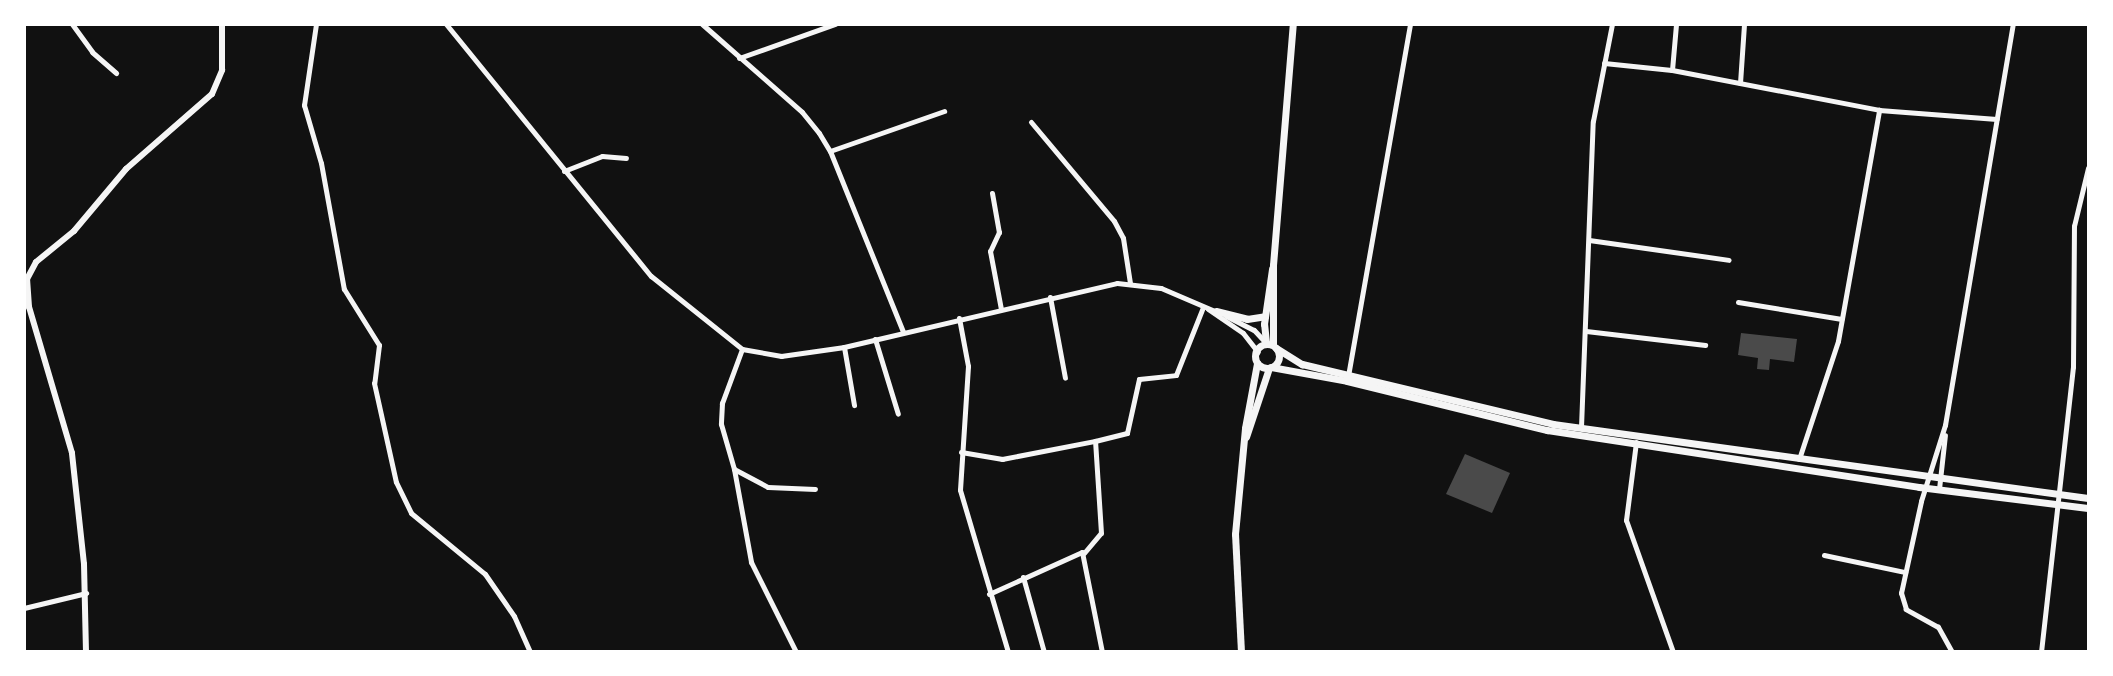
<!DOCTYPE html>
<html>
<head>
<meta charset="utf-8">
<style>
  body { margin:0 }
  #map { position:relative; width:2113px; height:676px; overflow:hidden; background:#111; font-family:Karla,sans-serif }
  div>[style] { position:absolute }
  .building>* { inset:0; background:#4a4a4a }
  .minor>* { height:5px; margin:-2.5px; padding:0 2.5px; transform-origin:2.5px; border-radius:2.5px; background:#f5f5f5 }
  .tertiary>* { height:6px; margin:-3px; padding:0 3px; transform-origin:3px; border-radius:3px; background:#f5f5f5 }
  .secondary>* { height:7px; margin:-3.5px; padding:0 3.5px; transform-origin:3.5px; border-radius:3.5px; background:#f5f5f5 }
  .secondary>.ring { margin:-3.5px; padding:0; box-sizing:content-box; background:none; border:7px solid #f5f5f5; border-radius:50% }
  span { translate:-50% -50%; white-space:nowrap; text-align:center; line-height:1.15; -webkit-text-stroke:6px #fff; paint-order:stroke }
  .frame { position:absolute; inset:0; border:26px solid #fff; pointer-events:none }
</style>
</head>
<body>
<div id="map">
  <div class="building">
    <div style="clip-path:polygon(1741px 333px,1797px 339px,1794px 362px,1770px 359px,1769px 370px,1757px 369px,1758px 358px,1738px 355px)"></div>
    <div style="clip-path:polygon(1465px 454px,1510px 473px,1492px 513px,1446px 494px)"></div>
  </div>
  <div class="minor">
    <div style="left:72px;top:24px;width:34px;rotate:54deg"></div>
    <div style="left:92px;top:52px;width:32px;rotate:41deg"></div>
    <div style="left:316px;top:24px;width:82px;rotate:98.4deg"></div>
    <div style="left:304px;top:105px;width:60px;rotate:73.7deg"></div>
    <div style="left:321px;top:163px;width:128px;rotate:79.7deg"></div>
    <div style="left:344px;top:289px;width:66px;rotate:58deg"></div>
    <div style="left:379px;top:345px;width:38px;rotate:97deg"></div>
    <div style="left:374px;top:383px;width:101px;rotate:77.5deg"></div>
    <div style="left:396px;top:482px;width:34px;rotate:64deg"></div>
    <div style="left:411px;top:513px;width:96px;rotate:39.5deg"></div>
    <div style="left:485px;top:574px;width:51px;rotate:55.4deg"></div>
    <div style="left:514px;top:616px;width:39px;rotate:66deg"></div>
    <div style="left:446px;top:24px;width:325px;rotate:50.9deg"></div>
    <div style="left:651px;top:276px;width:117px;rotate:38.7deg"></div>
    <div style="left:742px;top:349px;width:40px;rotate:10deg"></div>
    <div style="left:781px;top:356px;width:64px;rotate:-8.1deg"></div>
    <div style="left:844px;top:347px;width:280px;rotate:-13.2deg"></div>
    <div style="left:1117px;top:283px;width:44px;rotate:6.5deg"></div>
    <div style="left:1161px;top:288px;width:61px;rotate:23.2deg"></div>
    <div style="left:702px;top:24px;width:133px;rotate:41.3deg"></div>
    <div style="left:802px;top:112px;width:27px;rotate:51deg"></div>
    <div style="left:819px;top:133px;width:21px;rotate:59deg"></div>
    <div style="left:830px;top:151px;width:195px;rotate:68deg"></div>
    <div style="left:739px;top:58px;width:102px;rotate:-19.5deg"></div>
    <div style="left:1604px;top:63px;width:68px;rotate:5.9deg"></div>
    <div style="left:1672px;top:70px;width:211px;rotate:10.9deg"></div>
    <div style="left:1879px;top:110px;width:118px;rotate:4.4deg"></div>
    <div style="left:1672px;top:70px;width:46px;rotate:-85deg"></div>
    <div style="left:1740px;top:83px;width:59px;rotate:-86.1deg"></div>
    <div style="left:1031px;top:122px;width:129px;rotate:50deg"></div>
    <div style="left:1114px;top:221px;width:19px;rotate:62deg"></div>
    <div style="left:1123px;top:238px;width:46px;rotate:81.2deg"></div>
    <div style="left:830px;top:151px;width:121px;rotate:-19.3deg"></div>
    <div style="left:564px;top:171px;width:41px;rotate:-21.5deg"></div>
    <div style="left:602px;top:156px;width:24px;rotate:5deg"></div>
    <div style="left:992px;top:193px;width:40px;rotate:80deg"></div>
    <div style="left:999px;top:232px;width:21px;rotate:115deg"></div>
    <div style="left:990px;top:251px;width:59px;rotate:79.3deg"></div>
    <div style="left:1589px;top:240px;width:141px;rotate:8.1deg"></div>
    <div style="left:1050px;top:297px;width:82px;rotate:79.5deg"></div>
    <div style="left:1738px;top:302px;width:105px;rotate:9.3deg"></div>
    <div style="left:1208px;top:309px;width:42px;rotate:34.4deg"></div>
    <div style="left:1243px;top:333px;width:24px;rotate:52deg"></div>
    <div style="left:1226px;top:316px;width:31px;rotate:27deg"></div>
    <div style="left:1254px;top:330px;width:16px;rotate:47deg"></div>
    <div style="left:959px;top:318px;width:49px;rotate:79.4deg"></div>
    <div style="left:968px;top:366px;width:124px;rotate:93.7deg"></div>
    <div style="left:960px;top:490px;width:169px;rotate:73.5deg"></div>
    <div style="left:1586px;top:331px;width:120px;rotate:6.7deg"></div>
    <div style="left:875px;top:339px;width:78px;rotate:73deg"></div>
    <div style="left:844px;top:347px;width:59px;rotate:80.2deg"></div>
    <div style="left:742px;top:349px;width:58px;rotate:110.3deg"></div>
    <div style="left:722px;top:403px;width:21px;rotate:93deg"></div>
    <div style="left:721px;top:424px;width:47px;rotate:73.9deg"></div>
    <div style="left:734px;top:469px;width:95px;rotate:79.6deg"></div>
    <div style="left:751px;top:562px;width:101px;rotate:63.4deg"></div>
    <div style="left:1348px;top:376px;width:357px;rotate:-80deg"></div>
    <div style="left:1581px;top:427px;width:306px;rotate:-87.8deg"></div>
    <div style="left:1593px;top:121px;width:99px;rotate:-78.9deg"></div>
    <div style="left:1636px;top:442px;width:79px;rotate:97.3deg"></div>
    <div style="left:1626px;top:520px;width:140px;rotate:70.4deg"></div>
    <div style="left:961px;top:452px;width:42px;rotate:9.7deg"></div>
    <div style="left:1002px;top:459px;width:95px;rotate:-11deg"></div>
    <div style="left:1799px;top:459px;width:124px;rotate:-71.7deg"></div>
    <div style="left:1838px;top:341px;width:235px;rotate:-79.9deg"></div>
    <div style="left:734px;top:469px;width:38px;rotate:28deg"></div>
    <div style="left:768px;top:487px;width:47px;rotate:2.4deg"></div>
    <div style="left:1939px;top:489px;width:54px;rotate:-83.7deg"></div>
    <div style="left:1084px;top:553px;width:26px;rotate:-50deg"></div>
    <div style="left:1101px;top:533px;width:92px;rotate:-93.7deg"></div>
    <div style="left:1095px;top:441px;width:33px;rotate:-14deg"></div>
    <div style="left:1127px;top:433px;width:55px;rotate:-77.5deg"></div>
    <div style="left:1139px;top:379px;width:37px;rotate:-6deg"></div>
    <div style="left:1176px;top:375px;width:73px;rotate:-68.3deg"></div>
    <div style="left:1824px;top:555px;width:83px;rotate:11.9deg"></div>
    <div style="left:1023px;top:577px;width:78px;rotate:74.4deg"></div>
    <div style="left:989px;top:594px;width:102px;rotate:-24.3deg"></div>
    <div style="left:1082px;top:552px;width:102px;rotate:78.7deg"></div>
    <div style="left:24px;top:608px;width:64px;rotate:-13.6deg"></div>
    <div style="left:1952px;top:652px;width:29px;rotate:-119deg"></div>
    <div style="left:1938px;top:627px;width:37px;rotate:-151deg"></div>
    <div style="left:1906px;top:609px;width:17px;rotate:-107deg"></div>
    <div style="left:1901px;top:593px;width:94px;rotate:-77.7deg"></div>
    <div style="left:1921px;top:501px;width:80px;rotate:-72.5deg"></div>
    <div style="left:1945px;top:425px;width:407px;rotate:-80.4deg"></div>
    <div style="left:2041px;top:652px;width:287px;rotate:-83.6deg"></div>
    <div style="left:2073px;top:367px;width:141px;rotate:-89.6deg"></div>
    <div style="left:2074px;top:226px;width:60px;rotate:-76.4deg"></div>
  </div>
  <div class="tertiary">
    <div style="left:86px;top:652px;width:88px;rotate:-91.3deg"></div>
    <div style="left:84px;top:564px;width:112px;rotate:-96.2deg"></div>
    <div style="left:72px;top:453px;width:152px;rotate:-106.4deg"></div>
    <div style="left:29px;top:307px;width:28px;rotate:-94deg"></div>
    <div style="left:27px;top:279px;width:19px;rotate:-62deg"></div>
    <div style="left:36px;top:262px;width:49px;rotate:-39.2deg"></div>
    <div style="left:74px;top:231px;width:81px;rotate:-50deg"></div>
    <div style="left:126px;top:169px;width:114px;rotate:-41.1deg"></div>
    <div style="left:212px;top:94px;width:26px;rotate:-67deg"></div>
    <div style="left:222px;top:70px;width:46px;rotate:-90deg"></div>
  </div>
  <div class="secondary">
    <div style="left:1216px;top:311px;width:32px;rotate:14deg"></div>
    <div style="left:1247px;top:319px;width:18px;rotate:-9deg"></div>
    <div style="left:1266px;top:342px;width:18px;rotate:-96deg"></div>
    <div style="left:1264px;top:324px;width:56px;rotate:-81.7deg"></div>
    <div style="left:1273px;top:344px;width:79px;rotate:-90deg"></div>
    <div style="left:1273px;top:265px;width:242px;rotate:-85.3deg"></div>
    <div class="ring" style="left:1255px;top:344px;width:17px;height:17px"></div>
    <div style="left:1276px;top:348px;width:31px;rotate:32deg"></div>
    <div style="left:1302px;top:364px;width:258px;rotate:13.4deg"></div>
    <div style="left:1553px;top:424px;width:540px;rotate:7.88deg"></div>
    <div style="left:1271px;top:367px;width:77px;rotate:10.4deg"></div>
    <div style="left:1347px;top:381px;width:206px;rotate:13.8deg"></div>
    <div style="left:1547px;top:430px;width:376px;rotate:8.7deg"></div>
    <div style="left:1919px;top:487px;width:170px;rotate:7.1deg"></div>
    <div style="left:1246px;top:437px;width:73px;rotate:-71.6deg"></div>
    <div style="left:1241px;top:652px;width:118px;rotate:-92.9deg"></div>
    <div style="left:1235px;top:534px;width:106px;rotate:-84.6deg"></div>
    <div style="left:1245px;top:428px;width:66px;rotate:-79.5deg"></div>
  </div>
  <div class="frame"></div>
</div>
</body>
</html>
